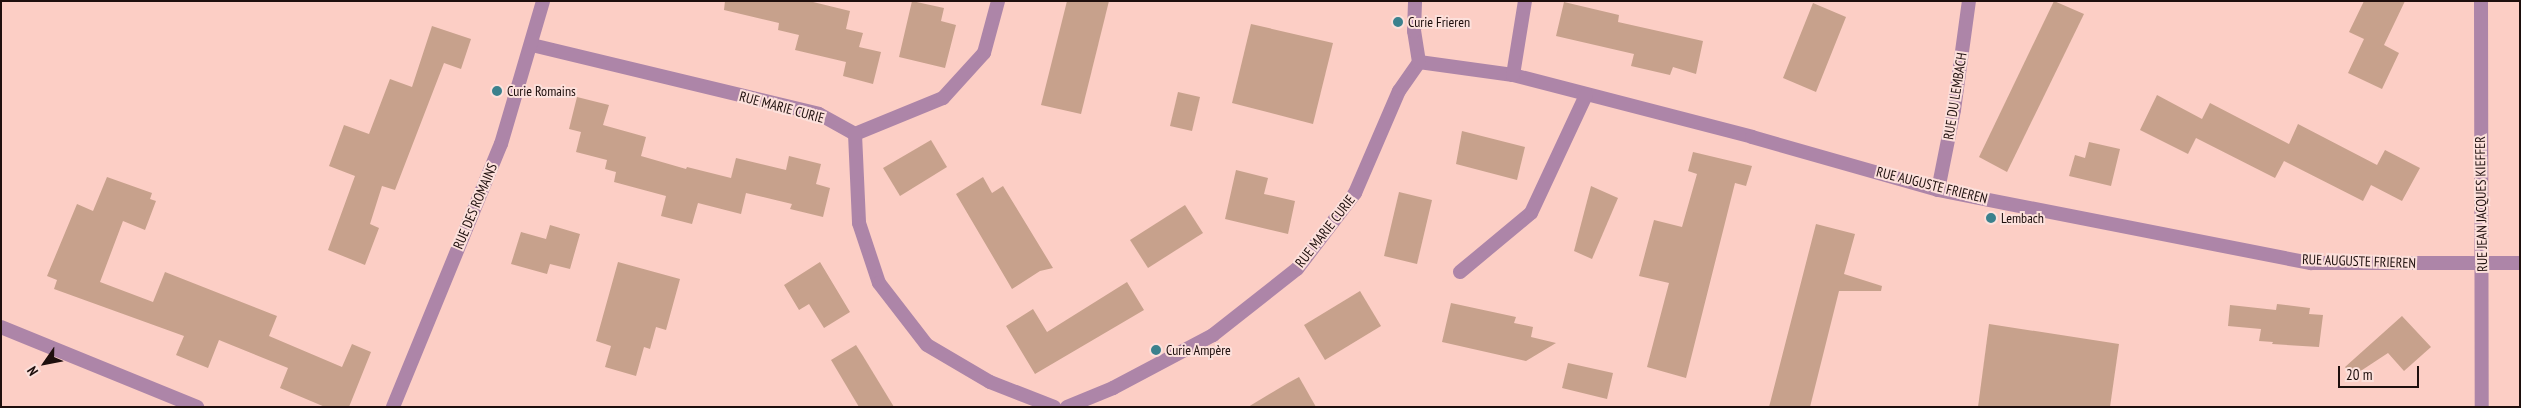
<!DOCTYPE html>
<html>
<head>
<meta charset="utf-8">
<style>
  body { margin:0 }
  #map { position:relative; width:2521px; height:408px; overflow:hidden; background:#fccec5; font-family:"PT Sans Narrow",sans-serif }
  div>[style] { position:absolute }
  .building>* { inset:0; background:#c7a18c }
  .minor>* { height:14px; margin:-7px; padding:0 7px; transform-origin:7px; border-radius:7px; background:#ad85a8 }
  .dots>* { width:14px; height:14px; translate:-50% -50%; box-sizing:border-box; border:2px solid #fce0db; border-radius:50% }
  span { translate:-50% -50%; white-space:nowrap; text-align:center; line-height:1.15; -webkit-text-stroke:4px #fce0db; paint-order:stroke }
  .poi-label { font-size:14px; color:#1e0f0d }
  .left { translate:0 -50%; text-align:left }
  .street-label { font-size:14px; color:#1e0f0d }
  .frame { position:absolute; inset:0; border:2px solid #1e0f0d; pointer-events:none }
  .north { position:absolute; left:20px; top:338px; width:50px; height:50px; -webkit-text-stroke:4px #fce0db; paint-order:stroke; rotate:237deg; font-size:14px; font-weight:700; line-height:20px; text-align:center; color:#1e0f0d }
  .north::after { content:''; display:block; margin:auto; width:18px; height:22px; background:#1e0f0d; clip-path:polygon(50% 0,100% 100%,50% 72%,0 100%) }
  .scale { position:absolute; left:2338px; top:366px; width:81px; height:22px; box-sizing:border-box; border:2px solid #1e0f0d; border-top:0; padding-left:6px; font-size:15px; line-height:18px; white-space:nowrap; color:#1e0f0d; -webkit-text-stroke:4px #fce0db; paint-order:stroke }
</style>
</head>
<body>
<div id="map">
  <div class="building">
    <div style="clip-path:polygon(725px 1px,809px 1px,850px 11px,846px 29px,863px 33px,859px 47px,881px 52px,873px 84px,843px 76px,846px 62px,795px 50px,799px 35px,778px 30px,779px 23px,724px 10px)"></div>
    <div style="clip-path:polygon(912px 1px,944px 8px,941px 21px,956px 25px,945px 68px,899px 57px)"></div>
    <div style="clip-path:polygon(1067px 1px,1109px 1px,1081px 114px,1041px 105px)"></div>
    <div style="clip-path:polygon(2054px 1px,2084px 14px,2007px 172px,1979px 157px)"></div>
    <div style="clip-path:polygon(2364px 1px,2405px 1px,2384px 45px,2399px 53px,2382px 89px,2348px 73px,2364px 39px,2349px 32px)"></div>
    <div style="clip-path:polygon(1564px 2px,1619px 15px,1618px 22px,1703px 41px,1696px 74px,1673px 67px,1670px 75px,1631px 66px,1634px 54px,1556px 36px)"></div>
    <div style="clip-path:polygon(1813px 3px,1846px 17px,1816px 92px,1783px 78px)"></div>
    <div style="clip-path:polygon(1251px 24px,1333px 43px,1313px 124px,1232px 103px)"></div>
    <div style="clip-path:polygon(432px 26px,471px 39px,461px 69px,444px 63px,395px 190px,382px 186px,370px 224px,379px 228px,365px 265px,328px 250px,355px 176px,329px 166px,344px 125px,369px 134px,390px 79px,412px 87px)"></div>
    <div style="clip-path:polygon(1178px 92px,1200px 97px,1192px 131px,1170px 126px)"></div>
    <div style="clip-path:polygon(2157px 95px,2202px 119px,2210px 103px,2289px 144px,2298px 124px,2377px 165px,2385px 150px,2420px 168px,2402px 201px,2371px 185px,2363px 201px,2284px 161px,2275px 178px,2196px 138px,2188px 154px,2140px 130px)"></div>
    <div style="clip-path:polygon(577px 97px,609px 105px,603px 125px,646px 137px,641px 156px,686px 169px,687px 167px,731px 178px,736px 158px,786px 170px,789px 156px,821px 164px,816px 184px,830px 188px,823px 217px,790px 209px,792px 204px,746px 193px,741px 214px,698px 203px,692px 224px,661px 216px,666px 196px,614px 182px,616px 172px,605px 169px,607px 160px,576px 152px,581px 132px,569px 129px)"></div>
    <div style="clip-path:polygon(1462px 131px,1525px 147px,1517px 180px,1456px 164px)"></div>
    <div style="clip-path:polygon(931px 140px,947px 167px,900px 196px,883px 168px)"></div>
    <div style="clip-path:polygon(2089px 142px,2120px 149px,2111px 186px,2069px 176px,2075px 155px,2085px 158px)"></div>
    <div style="clip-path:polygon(1693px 152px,1752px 166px,1746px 186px,1735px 183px,1686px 378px,1647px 367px,1669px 283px,1639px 276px,1654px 220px,1682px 227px,1697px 174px,1688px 171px)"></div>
    <div style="clip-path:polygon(1236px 170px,1268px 178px,1264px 194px,1295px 201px,1288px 234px,1225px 219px)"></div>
    <div style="clip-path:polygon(107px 177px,152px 193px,150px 199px,156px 201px,145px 230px,123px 221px,100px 282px,153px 302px,165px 272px,277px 316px,269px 336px,342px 367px,352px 344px,371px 352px,349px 407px,325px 407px,280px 388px,288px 368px,219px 340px,208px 368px,176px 355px,184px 336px,54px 289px,57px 280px,47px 276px,77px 204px,93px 211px)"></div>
    <div style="clip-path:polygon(983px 177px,992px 193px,1003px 186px,1053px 268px,1040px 271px,1012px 289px,956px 194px)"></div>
    <div style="clip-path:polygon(1591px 186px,1618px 198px,1592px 259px,1574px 251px)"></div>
    <div style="clip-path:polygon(1399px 192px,1432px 200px,1417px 264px,1384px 256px)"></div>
    <div style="clip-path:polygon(1185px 205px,1203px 233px,1148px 268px,1130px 240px)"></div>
    <div style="clip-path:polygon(1816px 224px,1855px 234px,1844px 274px,1882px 286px,1881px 291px,1839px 291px,1810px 407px,1769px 407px)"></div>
    <div style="clip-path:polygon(550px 225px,580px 234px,570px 269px,550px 264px,547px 274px,511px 264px,521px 232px,546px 239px)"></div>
    <div style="clip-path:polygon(618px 262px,680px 279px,666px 330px,656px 327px,650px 349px,644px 347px,636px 376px,605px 367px,611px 346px,596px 341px)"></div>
    <div style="clip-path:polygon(820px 262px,850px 312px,824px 328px,809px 304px,799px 310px,784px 285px)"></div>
    <div style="clip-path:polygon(1127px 282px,1144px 310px,1035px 374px,1006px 326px,1033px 309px,1047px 332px)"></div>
    <div style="clip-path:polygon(1360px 291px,1381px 326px,1325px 360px,1304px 325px)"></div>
    <div style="clip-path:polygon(1451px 303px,1516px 317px,1514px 323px,1533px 327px,1531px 337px,1556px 343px,1526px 361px,1442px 342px)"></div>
    <div style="clip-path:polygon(2277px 304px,2310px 308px,2309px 314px,2323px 315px,2319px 347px,2272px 344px,2273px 342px,2259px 341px,2261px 329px,2228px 326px,2230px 305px,2276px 310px)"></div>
    <div style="clip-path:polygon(2402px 316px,2431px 347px,2404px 371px,2388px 353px,2353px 376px,2345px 367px)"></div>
    <div style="clip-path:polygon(1989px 324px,2119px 344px,2110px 407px,1978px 407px)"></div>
    <div style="clip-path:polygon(856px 345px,863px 356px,894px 407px,859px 407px,831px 360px)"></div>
    <div style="clip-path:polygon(1568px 363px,1613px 373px,1607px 399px,1562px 388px)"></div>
    <div style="clip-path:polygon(1299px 377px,1316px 407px,1248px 407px,1288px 383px)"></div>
  </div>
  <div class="minor">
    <div style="left:2481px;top:1px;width:406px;rotate:89.9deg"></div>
    <div style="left:532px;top:45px;width:295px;rotate:13.5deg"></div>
    <div style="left:819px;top:114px;width:41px;rotate:29.1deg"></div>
    <div style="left:855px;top:134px;width:95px;rotate:-22.2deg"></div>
    <div style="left:943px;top:98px;width:61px;rotate:-47.7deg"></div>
    <div style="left:984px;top:53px;width:54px;rotate:-74.9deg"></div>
    <div style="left:1419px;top:62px;width:95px;rotate:7.9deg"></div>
    <div style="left:1513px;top:75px;width:247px;rotate:14.5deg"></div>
    <div style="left:1752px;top:137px;width:193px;rotate:15.9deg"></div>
    <div style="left:1938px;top:190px;width:380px;rotate:11.1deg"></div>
    <div style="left:2311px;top:263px;width:209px"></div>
    <div style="left:1513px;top:75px;width:75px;rotate:-80.8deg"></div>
    <div style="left:855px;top:134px;width:89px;rotate:87.4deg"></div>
    <div style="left:859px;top:223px;width:63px;rotate:71.6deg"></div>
    <div style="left:879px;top:283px;width:78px;rotate:52.3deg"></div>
    <div style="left:927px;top:345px;width:73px;rotate:30.4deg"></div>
    <div style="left:990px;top:382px;width:69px;rotate:21.3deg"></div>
    <div style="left:1938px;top:190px;width:82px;rotate:-78.7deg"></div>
    <div style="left:1954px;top:110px;width:110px;rotate:-82.2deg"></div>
    <div style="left:1460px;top:272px;width:92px;rotate:-39.7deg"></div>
    <div style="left:1531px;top:213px;width:130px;rotate:-65deg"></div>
    <div style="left:1px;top:327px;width:212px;rotate:22.2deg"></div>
    <div style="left:393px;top:407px;width:284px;rotate:-67.7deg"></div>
    <div style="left:501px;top:144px;width:149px;rotate:-73.6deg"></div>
    <div style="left:1067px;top:407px;width:50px;rotate:-22.4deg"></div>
    <div style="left:1113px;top:388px;width:113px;rotate:-27.9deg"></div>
    <div style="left:1213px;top:335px;width:107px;rotate:-38.2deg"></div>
    <div style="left:1297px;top:269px;width:96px;rotate:-52.7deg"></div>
    <div style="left:1355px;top:193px;width:111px;rotate:-66.7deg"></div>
    <div style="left:1399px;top:91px;width:35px;rotate:-55deg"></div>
    <div style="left:1419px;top:62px;width:31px;rotate:-99deg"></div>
    <div style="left:1414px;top:31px;width:30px;rotate:-88deg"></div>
  </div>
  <div class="dots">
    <div style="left:1398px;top:22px;background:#3b818d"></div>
    <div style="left:497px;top:91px;background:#3b818d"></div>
    <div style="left:1991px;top:218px;background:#3b818d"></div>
    <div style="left:1156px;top:350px;background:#3b818d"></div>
  </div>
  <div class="poi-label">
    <span class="left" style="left:1408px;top:22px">Curie Frieren</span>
    <span class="left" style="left:507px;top:91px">Curie Romains</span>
    <span class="left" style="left:2001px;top:218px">Lembach</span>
    <span class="left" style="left:1166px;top:350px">Curie Ampère</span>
  </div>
  <div class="street-label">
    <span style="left:1955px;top:96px;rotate:-81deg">RUE DU LEMBACH</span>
    <span style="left:782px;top:107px;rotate:15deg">RUE MARIE CURIE</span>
    <span style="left:1932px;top:185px;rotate:14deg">RUE AUGUSTE FRIEREN</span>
    <span style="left:2481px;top:204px;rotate:-91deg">RUE JEAN JACQUES KIEFFER</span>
    <span style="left:475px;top:206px;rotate:-67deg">RUE DES ROMAINS</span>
    <span style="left:1325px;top:231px;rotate:-52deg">RUE MARIE CURIE</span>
    <span style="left:2359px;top:261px;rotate:2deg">RUE AUGUSTE FRIEREN</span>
  </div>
  <div class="frame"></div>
  <div class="north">N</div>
  <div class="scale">20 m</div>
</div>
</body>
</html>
